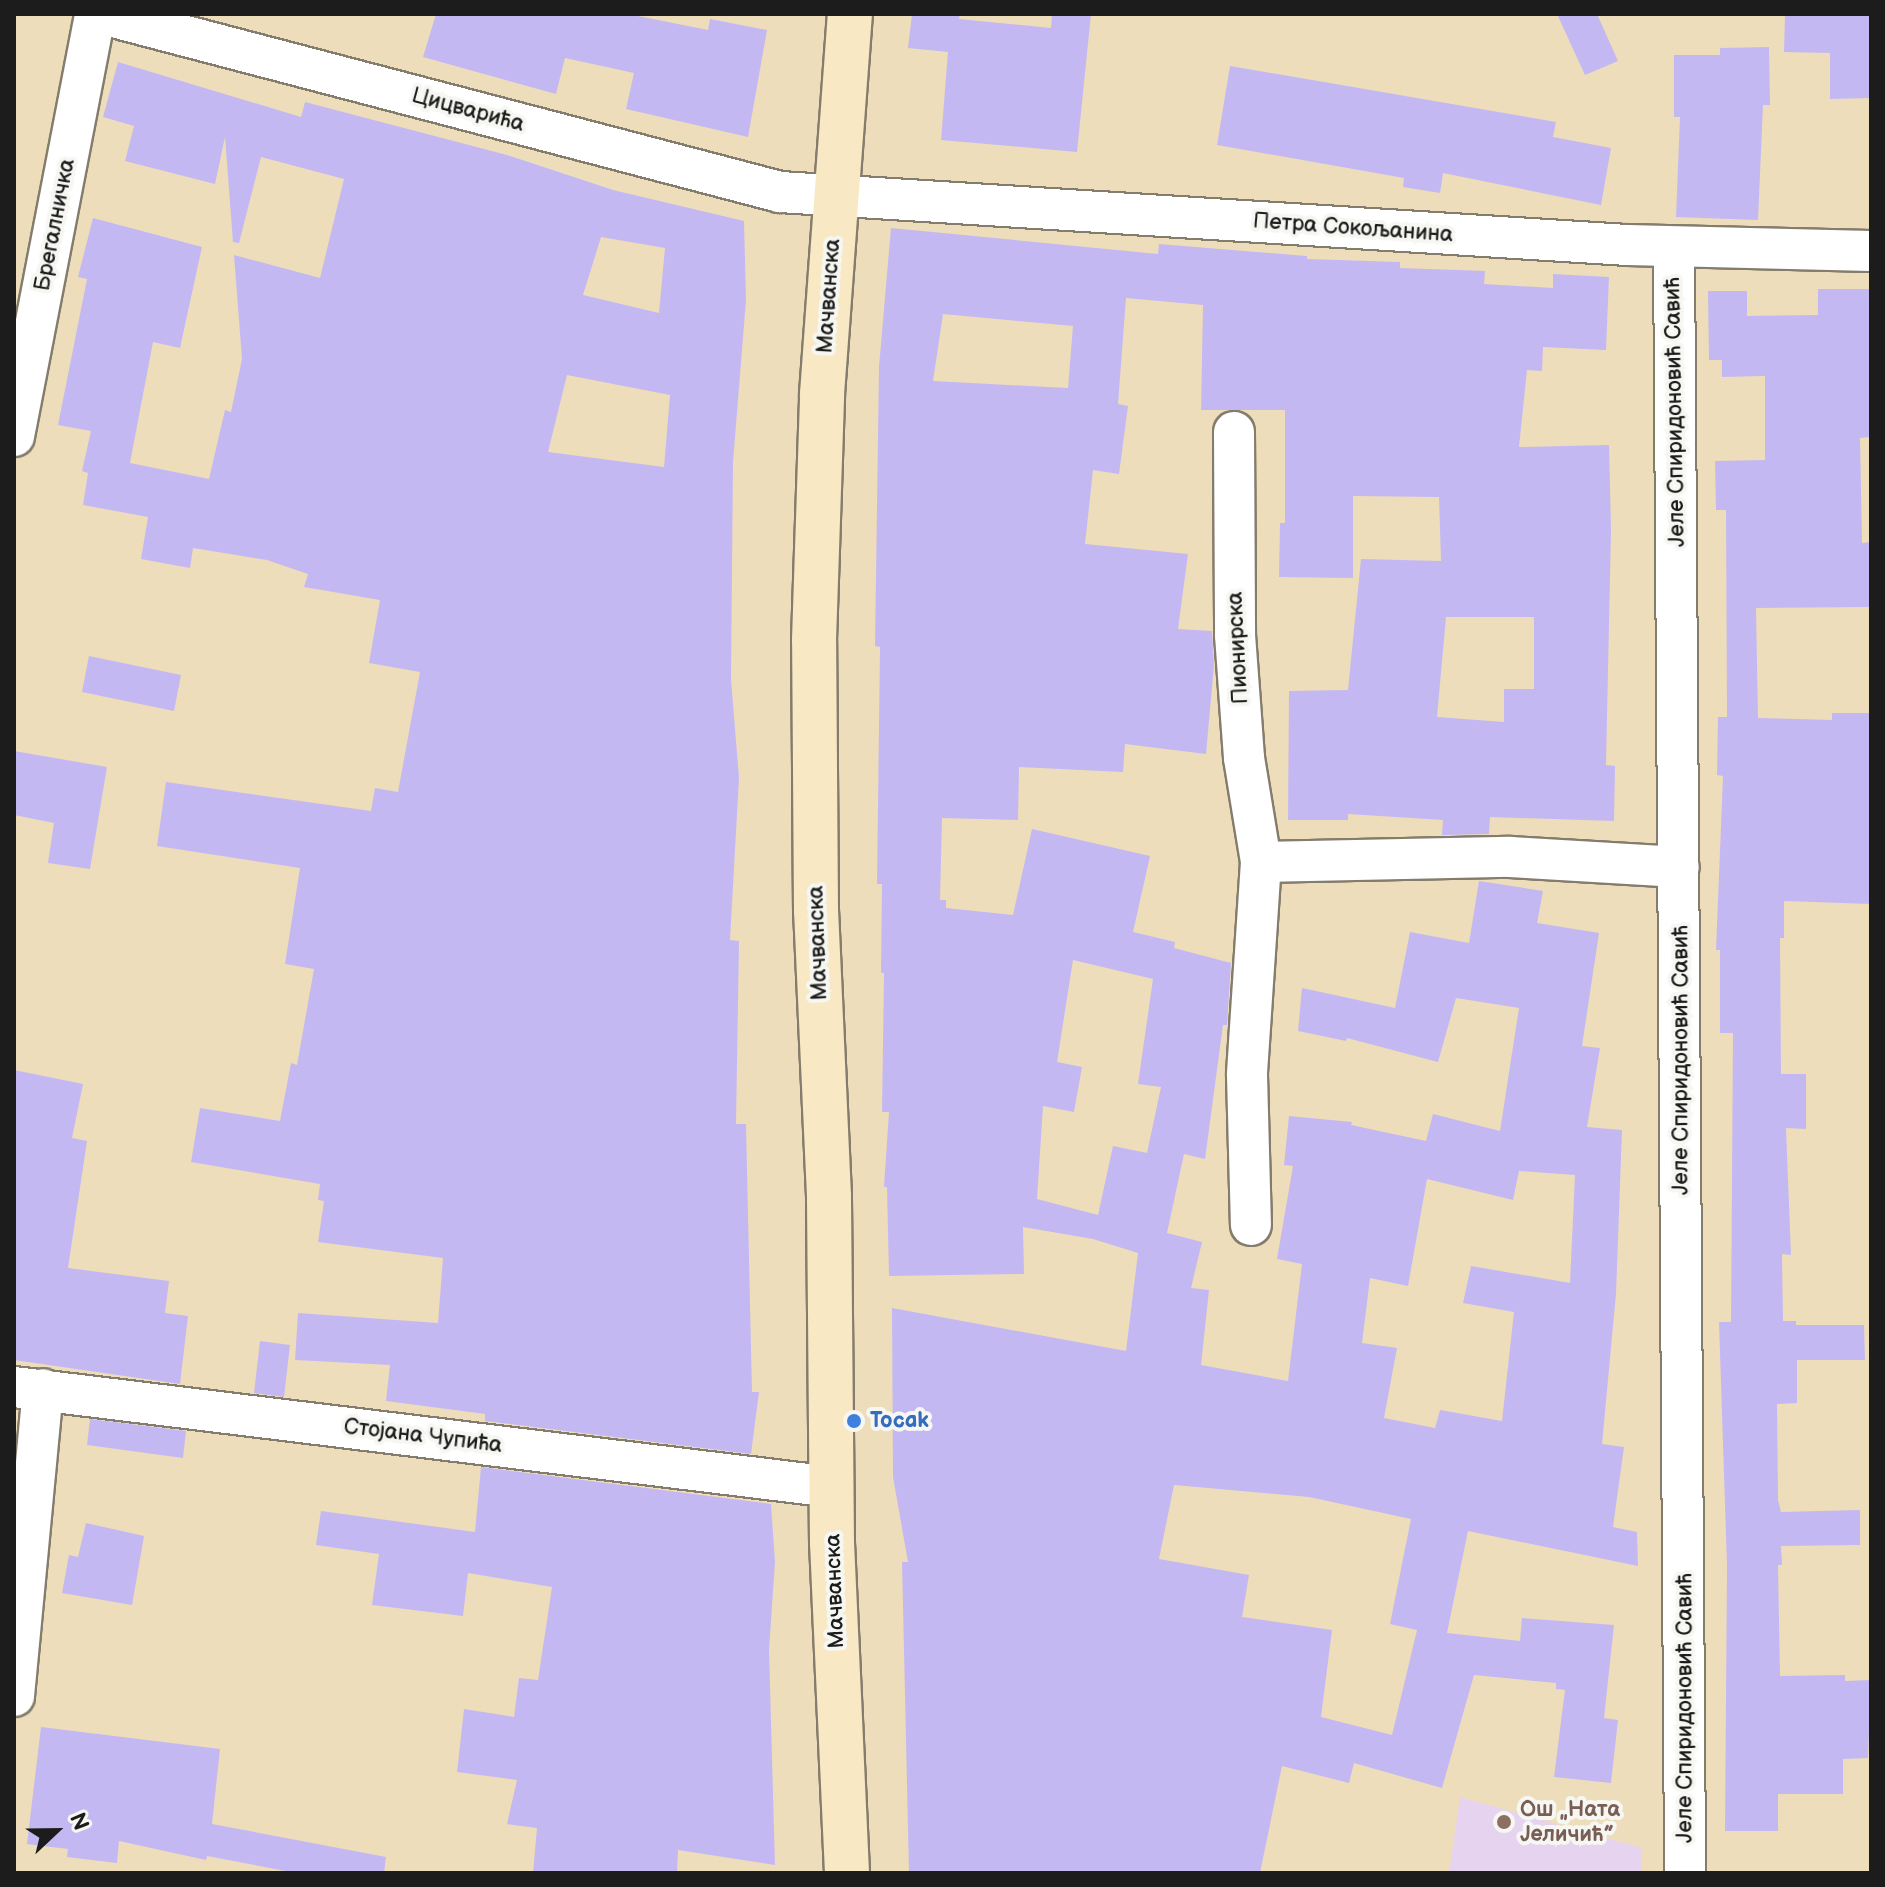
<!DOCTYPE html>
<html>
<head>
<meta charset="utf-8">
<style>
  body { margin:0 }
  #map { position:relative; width:1885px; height:1887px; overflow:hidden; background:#edddbb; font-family:"Balsamiq Sans",sans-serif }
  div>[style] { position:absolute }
  .built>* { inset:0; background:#e6d3f0 }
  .building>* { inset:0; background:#c4b8f3 }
  .roads { filter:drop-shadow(2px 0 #847c6c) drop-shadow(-2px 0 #847c6c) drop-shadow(0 2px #847c6c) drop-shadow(0 -2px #847c6c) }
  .street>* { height:40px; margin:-20px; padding:0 20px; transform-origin:20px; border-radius:20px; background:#fff }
  .secondary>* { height:44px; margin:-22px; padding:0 22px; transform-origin:22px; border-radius:22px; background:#f8e8c3 }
  .dots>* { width:22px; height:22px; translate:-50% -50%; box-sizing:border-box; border:4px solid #f6f6f2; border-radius:50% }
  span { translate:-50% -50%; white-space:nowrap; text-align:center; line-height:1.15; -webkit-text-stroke:8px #f6f6f2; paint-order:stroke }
  .street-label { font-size:22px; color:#1c1c1c }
  .shop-label { font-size:22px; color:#366cbe; font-weight:700 }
  .left { translate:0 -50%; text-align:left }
  .education-label { font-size:22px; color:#785e54; font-weight:700 }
  .frame { position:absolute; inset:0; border:16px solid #1c1c1c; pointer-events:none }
  .north { position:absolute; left:16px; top:1791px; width:80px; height:80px; -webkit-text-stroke:6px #f6f6f2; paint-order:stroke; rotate:68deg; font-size:22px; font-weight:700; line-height:32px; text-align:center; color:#1c1c1c }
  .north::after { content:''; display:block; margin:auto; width:28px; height:36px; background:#1c1c1c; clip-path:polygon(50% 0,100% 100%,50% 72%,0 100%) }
</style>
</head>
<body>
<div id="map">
  <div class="built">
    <div style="clip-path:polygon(1460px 1797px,1642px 1848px,1642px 1873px,1449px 1873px)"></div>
  </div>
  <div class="building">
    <div style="clip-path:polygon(436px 14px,628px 14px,708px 30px,710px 19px,767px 30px,748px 137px,626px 109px,634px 73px,565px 58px,556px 94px,423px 57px)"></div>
    <div style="clip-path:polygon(912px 14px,960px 14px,959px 19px,1051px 28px,1052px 14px,1091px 14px,1077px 152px,941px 140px,948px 52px,908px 48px)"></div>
    <div style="clip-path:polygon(1557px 14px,1597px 14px,1618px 61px,1585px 75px)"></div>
    <div style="clip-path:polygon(1785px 14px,1871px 14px,1871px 98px,1830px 99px,1830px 53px,1784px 52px)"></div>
    <div style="clip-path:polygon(1769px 47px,1770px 105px,1763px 105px,1758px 220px,1676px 217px,1680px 117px,1674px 117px,1674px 55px,1720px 55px,1720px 48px)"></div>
    <div style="clip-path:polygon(evenodd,118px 62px,301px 117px,305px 102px,507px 155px,613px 190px,744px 221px,746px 300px,733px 462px,731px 679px,739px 778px,730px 940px,739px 941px,736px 1124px,746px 1124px,752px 1392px,759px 1392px,751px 1454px,485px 1421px,485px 1414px,386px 1401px,390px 1365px,295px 1360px,298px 1313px,438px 1323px,443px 1258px,318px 1242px,324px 1201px,318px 1200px,320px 1184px,191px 1162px,200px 1108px,280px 1121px,291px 1063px,297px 1065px,314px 969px,285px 964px,300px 868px,157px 846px,166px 782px,371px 811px,375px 788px,398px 792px,420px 672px,369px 663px,380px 600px,304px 587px,308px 574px,267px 560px,193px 548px,190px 568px,141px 559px,148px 517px,83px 505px,88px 473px,82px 471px,91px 431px,58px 425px,87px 279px,78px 277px,93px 218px,202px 247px,180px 348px,153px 342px,130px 463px,209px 479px,225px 410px,231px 412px,242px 359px,234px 255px,320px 278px,344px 179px,261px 157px,239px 243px,233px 242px,225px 137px,215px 184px,125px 161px,134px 126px,103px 117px,118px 62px,601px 237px,665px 248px,659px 313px,583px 295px,601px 237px,118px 62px,567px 375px,670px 395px,664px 467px,548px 452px,567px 375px)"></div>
    <div style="clip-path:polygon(1230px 66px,1556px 122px,1553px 137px,1611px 148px,1601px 205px,1443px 173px,1440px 193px,1403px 187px,1404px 178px,1217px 145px)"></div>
    <div style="clip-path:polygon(evenodd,891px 228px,1158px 254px,1159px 244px,1307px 256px,1307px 259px,1400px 262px,1400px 268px,1485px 271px,1484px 284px,1553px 288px,1553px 274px,1609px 277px,1606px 350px,1543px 347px,1542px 371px,1527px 370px,1519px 447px,1609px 445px,1611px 529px,1606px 765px,1615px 766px,1614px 821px,1490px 817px,1489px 834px,1442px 835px,1443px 820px,1348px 814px,1348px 820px,1288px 820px,1289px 691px,1348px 690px,1361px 559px,1441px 561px,1439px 497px,1353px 496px,1353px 578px,1279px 577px,1280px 523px,1285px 523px,1285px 410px,1201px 410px,1203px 305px,1126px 298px,1118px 404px,1128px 406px,1119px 474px,1093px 470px,1085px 544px,1188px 554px,1178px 629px,1212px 631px,1214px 665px,1206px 754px,1125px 744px,1123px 772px,1019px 767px,1018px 820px,942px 818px,940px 900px,946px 900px,946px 908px,1013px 915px,1032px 829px,1150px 856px,1133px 932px,1175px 942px,1174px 948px,1231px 963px,1227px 1025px,1223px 1025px,1205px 1159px,1184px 1154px,1167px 1233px,1202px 1242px,1191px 1288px,1209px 1290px,1201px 1365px,1288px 1381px,1302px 1264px,1277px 1259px,1293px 1166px,1284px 1165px,1289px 1116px,1352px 1122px,1351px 1125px,1426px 1141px,1433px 1114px,1500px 1131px,1519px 1008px,1456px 998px,1438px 1062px,1347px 1038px,1346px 1041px,1298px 1031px,1302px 988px,1395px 1008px,1410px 932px,1469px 943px,1479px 881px,1543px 891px,1537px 923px,1599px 933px,1582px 1046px,1600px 1048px,1587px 1127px,1622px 1130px,1616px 1294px,1602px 1444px,1624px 1447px,1613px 1527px,1637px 1532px,1638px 1566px,1468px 1531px,1447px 1633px,1520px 1641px,1522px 1618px,1614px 1625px,1604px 1718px,1618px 1720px,1611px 1783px,1554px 1777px,1565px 1690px,1556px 1689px,1556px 1683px,1474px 1675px,1442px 1788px,1354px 1763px,1349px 1783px,1282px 1766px,1260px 1873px,909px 1873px,902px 1562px,908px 1562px,893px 1477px,892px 1308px,1126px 1351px,1138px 1253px,1093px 1239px,1023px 1227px,1024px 1274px,889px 1276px,887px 1187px,884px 1187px,889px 1112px,882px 1112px,884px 973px,881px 973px,882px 884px,877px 884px,880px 647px,875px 646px,879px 367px,891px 228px,943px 314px,1073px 326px,1068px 388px,933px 381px,943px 314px,891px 228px,1446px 617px,1534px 617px,1534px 689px,1504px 689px,1504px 722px,1437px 717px,1446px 617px,891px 228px,1073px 960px,1153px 979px,1138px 1084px,1161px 1087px,1147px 1153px,1113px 1146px,1098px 1215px,1037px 1199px,1043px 1106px,1074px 1112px,1082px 1067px,1057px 1062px,1073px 960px,891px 228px,1519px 1171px,1575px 1175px,1570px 1283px,1471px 1266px,1463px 1303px,1514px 1312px,1502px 1421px,1440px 1410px,1435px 1428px,1384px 1418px,1397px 1348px,1362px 1343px,1370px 1278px,1408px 1286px,1427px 1179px,1513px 1200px,1519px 1171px,891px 228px,1174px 1485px,1309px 1497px,1411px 1519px,1390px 1624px,1417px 1630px,1392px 1735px,1321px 1717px,1332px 1630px,1242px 1617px,1249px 1575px,1159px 1559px,1174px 1485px)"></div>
    <div style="clip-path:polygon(1818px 289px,1871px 289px,1871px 437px,1860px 438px,1862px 543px,1871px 542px,1871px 607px,1756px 608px,1758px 718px,1832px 720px,1832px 713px,1871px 713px,1871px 904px,1784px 901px,1784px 938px,1780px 938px,1781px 1074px,1806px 1074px,1806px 1129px,1786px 1128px,1791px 1255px,1782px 1254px,1783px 1321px,1796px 1321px,1796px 1325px,1864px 1325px,1865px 1360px,1797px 1360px,1797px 1403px,1777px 1404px,1778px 1500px,1781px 1512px,1860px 1510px,1860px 1545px,1781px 1546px,1782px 1565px,1778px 1565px,1780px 1676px,1845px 1675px,1845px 1681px,1871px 1680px,1868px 1758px,1843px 1759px,1843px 1794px,1778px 1794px,1778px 1831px,1725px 1831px,1727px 1566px,1719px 1322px,1731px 1322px,1733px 1033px,1720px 1033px,1720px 950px,1716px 950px,1723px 776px,1717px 775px,1718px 717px,1727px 717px,1726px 510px,1716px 510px,1715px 461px,1765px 460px,1765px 376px,1722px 377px,1722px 360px,1709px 360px,1708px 291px,1747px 291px,1747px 316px,1818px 315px)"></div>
    <div style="clip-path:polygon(89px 656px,181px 675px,174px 711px,82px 692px)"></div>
    <div style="clip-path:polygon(14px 751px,107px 767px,90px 869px,48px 863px,54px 823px,14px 815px)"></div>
    <div style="clip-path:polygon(14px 1070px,83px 1084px,72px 1138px,87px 1141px,68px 1268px,169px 1281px,165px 1313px,188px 1316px,180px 1384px,14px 1360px)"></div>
    <div style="clip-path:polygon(260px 1341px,290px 1345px,284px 1397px,254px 1393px)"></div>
    <div style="clip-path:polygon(90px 1419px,186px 1431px,183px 1458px,87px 1445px)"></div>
    <div style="clip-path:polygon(481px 1467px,771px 1504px,775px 1562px,769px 1650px,775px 1865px,678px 1850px,677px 1873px,533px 1873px,537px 1828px,507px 1824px,517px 1780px,457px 1772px,464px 1709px,514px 1717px,519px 1678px,538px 1680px,552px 1587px,468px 1573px,463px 1616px,372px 1605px,379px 1554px,316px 1545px,321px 1511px,475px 1532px)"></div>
    <div style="clip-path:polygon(86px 1523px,144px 1536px,132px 1605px,62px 1593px,69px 1555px,78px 1557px)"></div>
    <div style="clip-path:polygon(41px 1727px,220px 1749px,212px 1824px,386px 1857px,384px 1873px,296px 1873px,207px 1856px,206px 1860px,119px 1841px,117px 1863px,67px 1857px,68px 1849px,27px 1844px)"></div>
  </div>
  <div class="roads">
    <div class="street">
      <div style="left:102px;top:14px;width:701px;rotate:14.71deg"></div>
      <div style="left:780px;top:192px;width:849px;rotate:3.58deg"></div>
      <div style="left:1627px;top:245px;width:244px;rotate:1.4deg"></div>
      <div style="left:1674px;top:248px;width:1625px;rotate:89.61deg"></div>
      <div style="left:1234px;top:432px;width:203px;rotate:89.7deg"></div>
      <div style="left:1235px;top:635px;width:123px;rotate:85.8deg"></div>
      <div style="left:1244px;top:758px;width:105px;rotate:80.7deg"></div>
      <div style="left:1261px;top:862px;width:213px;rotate:93.8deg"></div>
      <div style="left:1247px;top:1075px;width:150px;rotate:88.5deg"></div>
      <div style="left:14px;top:436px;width:430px;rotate:-79.1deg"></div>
      <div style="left:1261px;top:862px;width:249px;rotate:-1.2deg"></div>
      <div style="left:1510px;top:857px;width:169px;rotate:3.4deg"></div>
      <div style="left:14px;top:1387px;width:824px;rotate:6.97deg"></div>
      <div style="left:14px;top:1696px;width:308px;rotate:-84.6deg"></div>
    </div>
    <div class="secondary">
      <div style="left:847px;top:1873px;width:330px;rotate:-92.6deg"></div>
      <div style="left:832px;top:1543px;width:347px;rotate:-90.5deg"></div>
      <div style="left:829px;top:1196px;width:285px;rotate:-92.6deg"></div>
      <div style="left:816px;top:911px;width:271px;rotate:-90.4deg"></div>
      <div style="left:814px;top:640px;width:246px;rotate:-88.1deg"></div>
      <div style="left:822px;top:394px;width:381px;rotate:-85.8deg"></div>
    </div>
  </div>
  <div class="dots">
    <div style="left:854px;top:1421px;background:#3f7fe0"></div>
    <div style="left:1504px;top:1822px;background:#8d6e63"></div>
  </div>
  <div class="street-label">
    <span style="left:468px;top:110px;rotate:15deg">Цицварића</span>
    <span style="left:55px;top:225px;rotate:-79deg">Брегалничка</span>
    <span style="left:1353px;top:228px;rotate:4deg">Петра Сокољанина</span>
    <span style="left:829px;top:296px;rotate:-86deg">Мачванска</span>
    <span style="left:1675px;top:412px;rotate:-91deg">Јеле Спиридоновић Савић</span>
    <span style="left:1238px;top:648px;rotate:-93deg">Пионирска</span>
    <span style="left:818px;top:943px;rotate:-92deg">Мачванска</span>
    <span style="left:1681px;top:1060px;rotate:-90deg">Јеле Спиридоновић Савић</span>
    <span style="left:423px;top:1436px;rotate:7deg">Стојана Чупића</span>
    <span style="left:835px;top:1591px;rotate:-92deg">Мачванска</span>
    <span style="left:1685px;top:1708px;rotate:-90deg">Јеле Спиридоновић Савић</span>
  </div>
  <div class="shop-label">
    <span class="left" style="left:870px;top:1421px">Tocak</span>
  </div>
  <div class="education-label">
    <span class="left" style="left:1520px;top:1822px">Ош „Ната<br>Јеличић”</span>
  </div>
  <div class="frame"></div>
  <div class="north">N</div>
</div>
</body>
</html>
